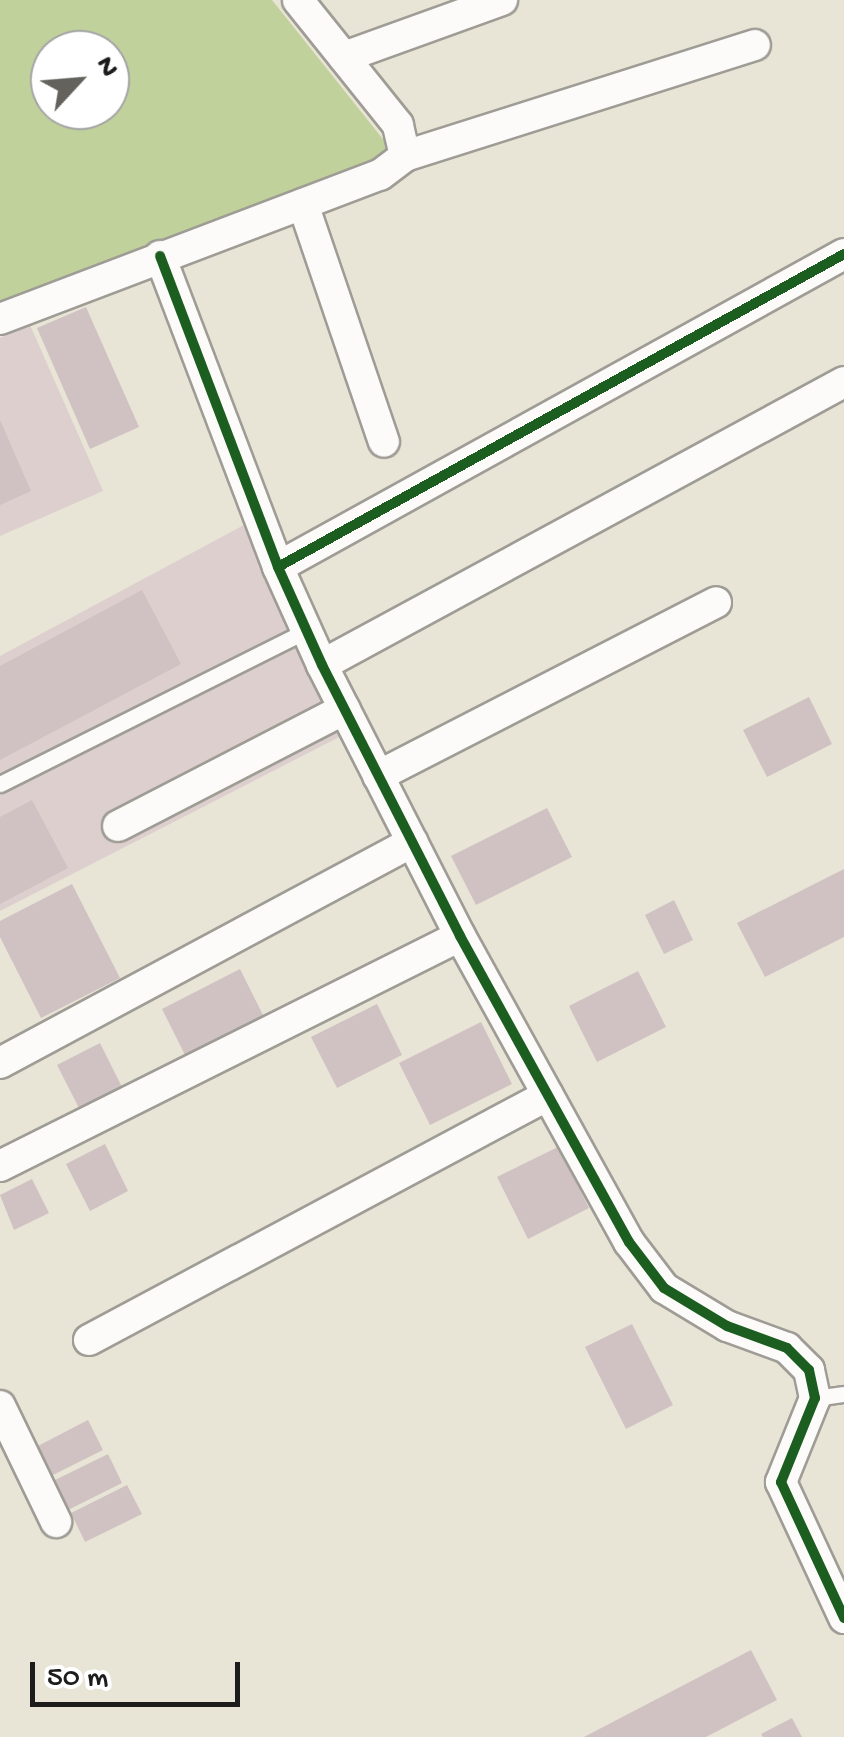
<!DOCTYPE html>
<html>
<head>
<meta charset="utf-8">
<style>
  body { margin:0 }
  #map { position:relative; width:844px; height:1737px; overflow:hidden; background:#e8e4d6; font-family:"Gochi Hand",sans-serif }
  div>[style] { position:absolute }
  .industrial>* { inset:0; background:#dccfcd }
  .green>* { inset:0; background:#c0d19b }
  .building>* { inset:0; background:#d0c2c2 }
  .roads { filter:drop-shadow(2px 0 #9e9c95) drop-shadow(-2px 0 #9e9c95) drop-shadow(0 2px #9e9c95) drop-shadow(0 -2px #9e9c95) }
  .service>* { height:15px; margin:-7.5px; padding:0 7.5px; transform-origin:7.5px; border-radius:7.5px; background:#fcfbf9 }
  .minor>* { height:30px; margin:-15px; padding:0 15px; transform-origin:15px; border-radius:15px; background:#fcfbf9 }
  .cycleway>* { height:10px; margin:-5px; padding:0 5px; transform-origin:5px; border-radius:5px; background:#1b5e20 }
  span { translate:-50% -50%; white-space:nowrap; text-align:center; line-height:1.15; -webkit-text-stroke:8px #fff; paint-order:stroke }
  .north { position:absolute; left:30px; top:30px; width:100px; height:100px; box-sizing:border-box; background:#fff; border:2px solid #a4a4a4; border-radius:50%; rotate:64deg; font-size:28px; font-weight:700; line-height:40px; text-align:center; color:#1c1c1c }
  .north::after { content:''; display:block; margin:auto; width:35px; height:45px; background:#63625d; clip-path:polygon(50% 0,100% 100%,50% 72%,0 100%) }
  .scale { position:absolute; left:30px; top:1662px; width:210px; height:45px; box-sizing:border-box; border:5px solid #1c1c1c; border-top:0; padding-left:12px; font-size:30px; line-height:35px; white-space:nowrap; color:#1c1c1c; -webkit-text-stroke:8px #fff; paint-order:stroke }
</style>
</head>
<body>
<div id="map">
  <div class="industrial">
    <div style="clip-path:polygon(30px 325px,103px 491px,0 536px,0 338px)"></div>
    <div style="clip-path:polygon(244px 525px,343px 735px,0 911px,0 656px)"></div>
  </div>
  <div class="green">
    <div style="clip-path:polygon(evenodd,0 0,272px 0,394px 153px,0 309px,0 0,50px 50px,110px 50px,110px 110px,50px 110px,50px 50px)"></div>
  </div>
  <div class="building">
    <div style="clip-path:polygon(86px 307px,139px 427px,90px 449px,37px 328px)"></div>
    <div style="clip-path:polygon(0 420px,31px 491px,0 505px)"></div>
    <div style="clip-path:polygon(142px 590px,181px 664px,0 760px,0 666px)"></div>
    <div style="clip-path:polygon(809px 697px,832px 744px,767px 777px,743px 730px)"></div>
    <div style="clip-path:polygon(32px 800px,68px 868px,0 904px,0 817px)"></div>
    <div style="clip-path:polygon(547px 808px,572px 857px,476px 905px,451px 856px)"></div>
    <div style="clip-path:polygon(844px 869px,844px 937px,765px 977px,737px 923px)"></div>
    <div style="clip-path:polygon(72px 884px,120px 978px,41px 1018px,0 937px,0 921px)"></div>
    <div style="clip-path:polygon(674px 900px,693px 940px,664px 954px,645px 915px)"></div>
    <div style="clip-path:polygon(240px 969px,269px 1027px,191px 1067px,162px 1009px)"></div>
    <div style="clip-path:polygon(638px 971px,666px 1027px,597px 1062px,569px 1006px)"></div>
    <div style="clip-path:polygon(377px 1004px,402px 1055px,337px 1088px,311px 1037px)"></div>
    <div style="clip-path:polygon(481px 1022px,512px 1084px,430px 1125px,399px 1063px)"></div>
    <div style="clip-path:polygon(100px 1043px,123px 1089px,80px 1110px,57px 1065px)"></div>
    <div style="clip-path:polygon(105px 1144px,128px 1191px,90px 1211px,66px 1164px)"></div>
    <div style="clip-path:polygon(558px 1147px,589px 1208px,528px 1239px,497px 1177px)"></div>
    <div style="clip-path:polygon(32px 1179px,49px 1213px,14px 1230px,0 1195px)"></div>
    <div style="clip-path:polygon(632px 1324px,673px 1405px,626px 1429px,585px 1347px)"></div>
    <div style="clip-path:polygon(88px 1420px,103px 1450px,51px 1476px,36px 1447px)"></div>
    <div style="clip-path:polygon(108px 1454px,122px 1483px,68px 1510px,53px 1481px)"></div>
    <div style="clip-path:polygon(127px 1485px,142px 1514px,85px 1542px,71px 1513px)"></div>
    <div style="clip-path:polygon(751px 1650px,777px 1700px,706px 1737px,584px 1737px)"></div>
    <div style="clip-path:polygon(792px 1718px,802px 1737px,763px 1737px,761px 1734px)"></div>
  </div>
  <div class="roads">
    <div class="service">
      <div style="left:0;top:784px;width:342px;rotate:-26.6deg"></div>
      <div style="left:815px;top:1398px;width:29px;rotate:-8deg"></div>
    </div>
    <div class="minor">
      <div style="left:344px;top:57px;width:168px;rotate:-19.8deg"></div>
      <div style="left:405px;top:156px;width:367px;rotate:-17.6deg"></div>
      <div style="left:303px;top:204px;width:251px;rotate:71.2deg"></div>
      <div style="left:160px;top:256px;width:333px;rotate:69.2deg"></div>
      <div style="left:278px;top:567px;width:107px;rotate:65.8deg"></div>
      <div style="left:322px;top:665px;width:304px;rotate:63deg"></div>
      <div style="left:460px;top:936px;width:350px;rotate:61.1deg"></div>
      <div style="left:629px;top:1242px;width:58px;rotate:52.7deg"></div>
      <div style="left:664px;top:1288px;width:74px;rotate:31.1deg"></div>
      <div style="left:727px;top:1326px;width:64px;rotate:20.1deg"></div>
      <div style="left:787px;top:1348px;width:31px;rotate:45deg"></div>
      <div style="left:809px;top:1370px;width:29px;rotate:78deg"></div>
      <div style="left:815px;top:1398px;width:91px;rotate:112deg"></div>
      <div style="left:781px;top:1482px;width:150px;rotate:65.1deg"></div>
      <div style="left:0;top:319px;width:406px;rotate:-20.8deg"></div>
      <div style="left:380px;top:175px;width:31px;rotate:-37deg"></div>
      <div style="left:405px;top:156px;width:32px;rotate:-103deg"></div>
      <div style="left:398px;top:125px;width:160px;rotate:-128.7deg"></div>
      <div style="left:278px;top:567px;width:647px;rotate:-28.94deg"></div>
      <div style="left:322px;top:665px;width:594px;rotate:-28.46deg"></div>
      <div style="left:378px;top:776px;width:380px;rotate:-27.2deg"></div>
      <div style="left:118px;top:826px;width:255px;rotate:-27.3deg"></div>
      <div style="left:0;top:1063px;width:468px;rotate:-28.2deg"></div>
      <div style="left:0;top:1166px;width:514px;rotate:-26.57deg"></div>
      <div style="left:89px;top:1340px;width:520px;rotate:-28.09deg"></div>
      <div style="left:0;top:1406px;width:129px;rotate:64.2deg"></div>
    </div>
  </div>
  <div class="cycleway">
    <div style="left:160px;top:256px;width:333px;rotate:69.2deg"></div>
    <div style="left:278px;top:567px;width:107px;rotate:65.8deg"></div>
    <div style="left:322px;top:665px;width:304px;rotate:63deg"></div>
    <div style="left:460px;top:936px;width:350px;rotate:61.1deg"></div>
    <div style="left:629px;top:1242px;width:58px;rotate:52.7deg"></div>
    <div style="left:664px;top:1288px;width:74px;rotate:31.1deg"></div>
    <div style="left:727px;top:1326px;width:64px;rotate:20.1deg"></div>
    <div style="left:787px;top:1348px;width:31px;rotate:45deg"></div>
    <div style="left:809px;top:1370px;width:29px;rotate:78deg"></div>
    <div style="left:815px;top:1398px;width:91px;rotate:112deg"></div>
    <div style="left:781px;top:1482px;width:150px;rotate:65.1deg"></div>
    <div style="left:278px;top:567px;width:647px;rotate:-28.94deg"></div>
  </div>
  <div class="north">N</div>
  <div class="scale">50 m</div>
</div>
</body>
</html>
